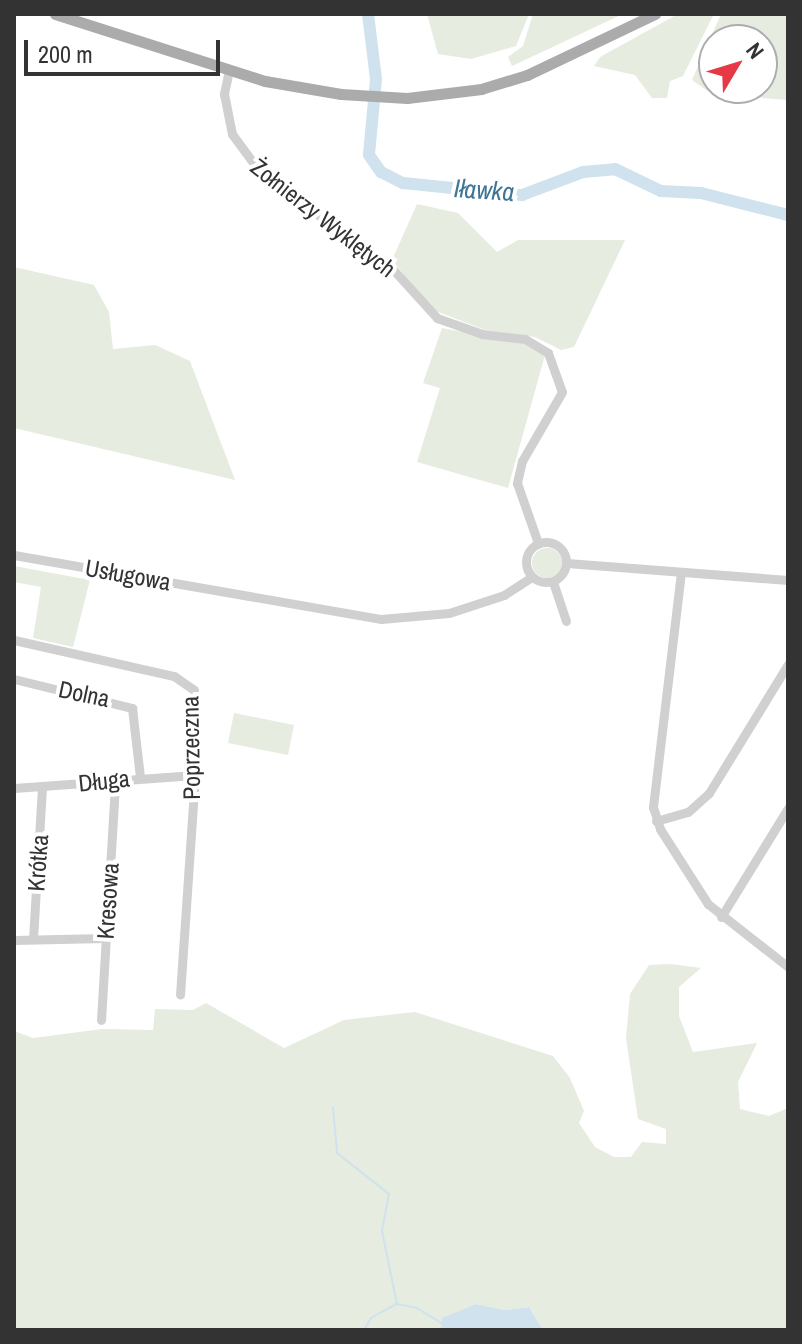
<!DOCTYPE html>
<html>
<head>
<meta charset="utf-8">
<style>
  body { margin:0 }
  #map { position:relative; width:802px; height:1344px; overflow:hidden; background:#fff; font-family:"Archivo Narrow",sans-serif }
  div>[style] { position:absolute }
  .green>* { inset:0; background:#e6ecdf }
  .round { border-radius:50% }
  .water>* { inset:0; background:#cfe2ee }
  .stream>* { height:2px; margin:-1px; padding:0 1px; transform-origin:1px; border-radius:1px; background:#cfe2ee }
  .river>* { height:12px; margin:-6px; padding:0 6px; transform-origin:6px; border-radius:6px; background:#cfe2ee }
  .minor>* { height:9px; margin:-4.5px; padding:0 4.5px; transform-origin:4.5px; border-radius:4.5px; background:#d0d0d0 }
  .minor>.ring { margin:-4.5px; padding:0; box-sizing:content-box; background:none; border:9px solid #d0d0d0; border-radius:50% }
  .major>* { height:11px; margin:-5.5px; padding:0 5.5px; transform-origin:5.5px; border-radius:5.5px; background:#ababab }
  span { translate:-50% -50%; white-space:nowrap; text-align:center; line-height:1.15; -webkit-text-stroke:8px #fff; paint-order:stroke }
  .street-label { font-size:24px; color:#333 }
  .water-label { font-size:26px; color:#3f7597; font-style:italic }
  .frame { position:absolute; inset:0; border:16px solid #333; pointer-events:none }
  .north { position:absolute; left:698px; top:24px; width:80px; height:80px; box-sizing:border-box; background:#fff; border:2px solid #adadad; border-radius:50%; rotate:52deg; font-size:22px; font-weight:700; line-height:32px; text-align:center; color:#333 }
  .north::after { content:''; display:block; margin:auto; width:28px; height:36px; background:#e63946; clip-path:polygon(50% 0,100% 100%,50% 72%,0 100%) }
  .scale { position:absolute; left:24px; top:40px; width:196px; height:36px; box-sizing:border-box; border:4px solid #333; border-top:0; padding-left:10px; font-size:24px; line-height:28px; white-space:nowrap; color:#333; -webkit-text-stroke:6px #fff; paint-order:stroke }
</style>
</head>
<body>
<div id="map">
  <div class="green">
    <div style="clip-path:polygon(427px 14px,529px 14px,516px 46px,471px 59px,438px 54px)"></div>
    <div style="clip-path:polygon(533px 14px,623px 14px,512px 66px,508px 57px,523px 46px)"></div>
    <div style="clip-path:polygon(678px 14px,714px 14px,683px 76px,670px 81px,667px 98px,652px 98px,635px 75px,594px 66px,600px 57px)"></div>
    <div style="clip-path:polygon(evenodd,721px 14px,788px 14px,788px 100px,712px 94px,692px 80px,721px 14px,714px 40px,762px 40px,762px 88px,714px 88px,714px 40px)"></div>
    <div style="clip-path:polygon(417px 204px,458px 213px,497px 252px,518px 240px,625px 240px,574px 347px,561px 350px,535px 337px,485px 330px,433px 310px,392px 260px)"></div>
    <div style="clip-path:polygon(14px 267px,94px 285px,109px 312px,113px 349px,155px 345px,190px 361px,235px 480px,14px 428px)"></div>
    <div style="clip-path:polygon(442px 328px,530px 345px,545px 355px,508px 488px,417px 462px,440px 388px,423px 383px)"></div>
    <div class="round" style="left:532px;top:548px;width:30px;height:30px"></div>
    <div style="clip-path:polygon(14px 566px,90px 580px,73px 647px,33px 638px,41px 587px,14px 582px)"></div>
    <div style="clip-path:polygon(234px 713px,294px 725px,288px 755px,228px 743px)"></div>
    <div style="clip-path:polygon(671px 964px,701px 968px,679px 987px,679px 1016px,693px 1052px,757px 1043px,738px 1082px,740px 1109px,769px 1116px,788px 1108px,788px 1330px,543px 1330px,529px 1307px,505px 1310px,476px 1304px,441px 1330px,14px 1330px,14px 1031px,33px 1038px,102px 1029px,153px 1030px,155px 1009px,193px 1010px,206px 1003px,284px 1048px,344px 1020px,415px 1012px,553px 1056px,570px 1078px,584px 1111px,579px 1123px,595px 1147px,614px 1157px,631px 1157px,642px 1142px,666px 1144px,666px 1129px,638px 1119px,626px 1038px,630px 994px,649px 965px)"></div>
  </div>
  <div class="water">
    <div style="clip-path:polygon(476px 1304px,505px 1310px,529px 1307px,543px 1330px,441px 1330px,442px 1318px)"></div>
  </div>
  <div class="stream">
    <div style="left:333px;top:1107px;width:46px;rotate:85deg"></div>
    <div style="left:337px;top:1153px;width:66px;rotate:38.3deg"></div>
    <div style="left:389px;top:1194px;width:38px;rotate:101deg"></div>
    <div style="left:382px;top:1231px;width:75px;rotate:78.4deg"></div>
    <div style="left:397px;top:1304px;width:20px;rotate:11deg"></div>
    <div style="left:417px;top:1308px;width:31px;rotate:32deg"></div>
    <div style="left:364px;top:1330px;width:14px;rotate:-60deg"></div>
    <div style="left:371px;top:1318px;width:29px;rotate:-29deg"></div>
  </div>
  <div class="river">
    <div style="left:368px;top:14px;width:65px;rotate:83deg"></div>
    <div style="left:376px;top:79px;width:76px;rotate:95.3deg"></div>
    <div style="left:369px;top:155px;width:21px;rotate:55deg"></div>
    <div style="left:381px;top:172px;width:25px;rotate:27deg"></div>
    <div style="left:403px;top:183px;width:120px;rotate:5.8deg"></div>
    <div style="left:522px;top:195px;width:65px;rotate:-20.7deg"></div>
    <div style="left:583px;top:172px;width:32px;rotate:-5deg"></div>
    <div style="left:615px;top:169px;width:51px;rotate:25.6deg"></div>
    <div style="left:661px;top:191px;width:40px;rotate:2.9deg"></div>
    <div style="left:701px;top:193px;width:90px;rotate:14.2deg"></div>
  </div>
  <div class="minor">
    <div style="left:229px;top:70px;width:25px;rotate:102deg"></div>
    <div style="left:224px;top:94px;width:41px;rotate:78.7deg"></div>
    <div style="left:232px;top:134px;width:52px;rotate:53.6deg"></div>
    <div style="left:263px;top:176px;width:154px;rotate:35.2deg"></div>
    <div style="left:389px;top:265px;width:72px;rotate:47.8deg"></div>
    <div style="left:437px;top:318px;width:48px;rotate:19.6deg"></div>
    <div style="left:482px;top:334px;width:43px;rotate:6.6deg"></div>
    <div style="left:525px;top:339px;width:27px;rotate:31deg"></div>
    <div style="left:548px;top:353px;width:41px;rotate:70.3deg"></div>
    <div style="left:562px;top:392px;width:80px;rotate:120.1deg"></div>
    <div style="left:522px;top:461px;width:23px;rotate:103deg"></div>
    <div style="left:517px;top:483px;width:64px;rotate:70.7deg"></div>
    <div class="ring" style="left:526px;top:542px;width:31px;height:31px"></div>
    <div style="left:14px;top:555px;width:373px;rotate:9.9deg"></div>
    <div style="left:381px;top:619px;width:68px;rotate:-5deg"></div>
    <div style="left:449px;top:613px;width:58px;rotate:-18.1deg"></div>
    <div style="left:504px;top:595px;width:33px;rotate:-33deg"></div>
    <div style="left:567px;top:563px;width:222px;rotate:4.4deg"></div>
    <div style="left:681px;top:572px;width:237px;rotate:96.8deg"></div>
    <div style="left:653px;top:807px;width:23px;rotate:72deg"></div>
    <div style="left:660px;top:829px;width:89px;rotate:57.4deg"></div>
    <div style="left:708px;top:904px;width:102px;rotate:38.2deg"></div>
    <div style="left:553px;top:582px;width:41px;rotate:71.6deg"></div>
    <div style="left:14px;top:640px;width:164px;rotate:12.7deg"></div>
    <div style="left:174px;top:676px;width:24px;rotate:35deg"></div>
    <div style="left:194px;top:690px;width:85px;rotate:89.3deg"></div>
    <div style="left:195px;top:775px;width:220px;rotate:93.9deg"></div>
    <div style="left:14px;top:679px;width:122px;rotate:13.8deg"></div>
    <div style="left:132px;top:708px;width:69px;rotate:83.4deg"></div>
    <div style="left:14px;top:788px;width:181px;rotate:-4.1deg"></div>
    <div style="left:656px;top:821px;width:33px;rotate:-16deg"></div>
    <div style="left:688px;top:812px;width:28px;rotate:-42deg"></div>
    <div style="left:709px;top:793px;width:151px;rotate:-58.5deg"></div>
    <div style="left:721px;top:917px;width:128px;rotate:-58.4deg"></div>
    <div style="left:33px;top:939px;width:153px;rotate:-86.6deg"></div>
    <div style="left:14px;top:940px;width:91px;rotate:-1.3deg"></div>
    <div style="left:101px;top:1020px;width:238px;rotate:-86.6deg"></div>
  </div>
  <div class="major">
    <div style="left:55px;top:14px;width:220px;rotate:17.7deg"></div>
    <div style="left:265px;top:81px;width:77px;rotate:9.7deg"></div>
    <div style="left:341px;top:94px;width:66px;rotate:3.5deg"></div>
    <div style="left:407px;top:98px;width:75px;rotate:-6.9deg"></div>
    <div style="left:481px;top:89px;width:48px;rotate:-16.9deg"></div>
    <div style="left:527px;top:75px;width:142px;rotate:-25.5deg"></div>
  </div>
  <div class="street-label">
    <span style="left:323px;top:218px;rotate:38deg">Żołnierzy Wyklętych</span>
    <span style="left:128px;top:575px;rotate:10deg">Usługowa</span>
    <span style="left:84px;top:694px;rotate:12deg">Dolna</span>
    <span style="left:191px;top:748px;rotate:-91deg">Poprzeczna</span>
    <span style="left:104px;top:781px;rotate:-6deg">Długa</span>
    <span style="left:38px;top:863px;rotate:-86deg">Krótka</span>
    <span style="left:108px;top:901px;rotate:-86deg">Kresowa</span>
  </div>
  <div class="water-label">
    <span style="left:484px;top:190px;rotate:4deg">Iławka</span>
  </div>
  <div class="frame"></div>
  <div class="north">N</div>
  <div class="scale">200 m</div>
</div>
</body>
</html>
